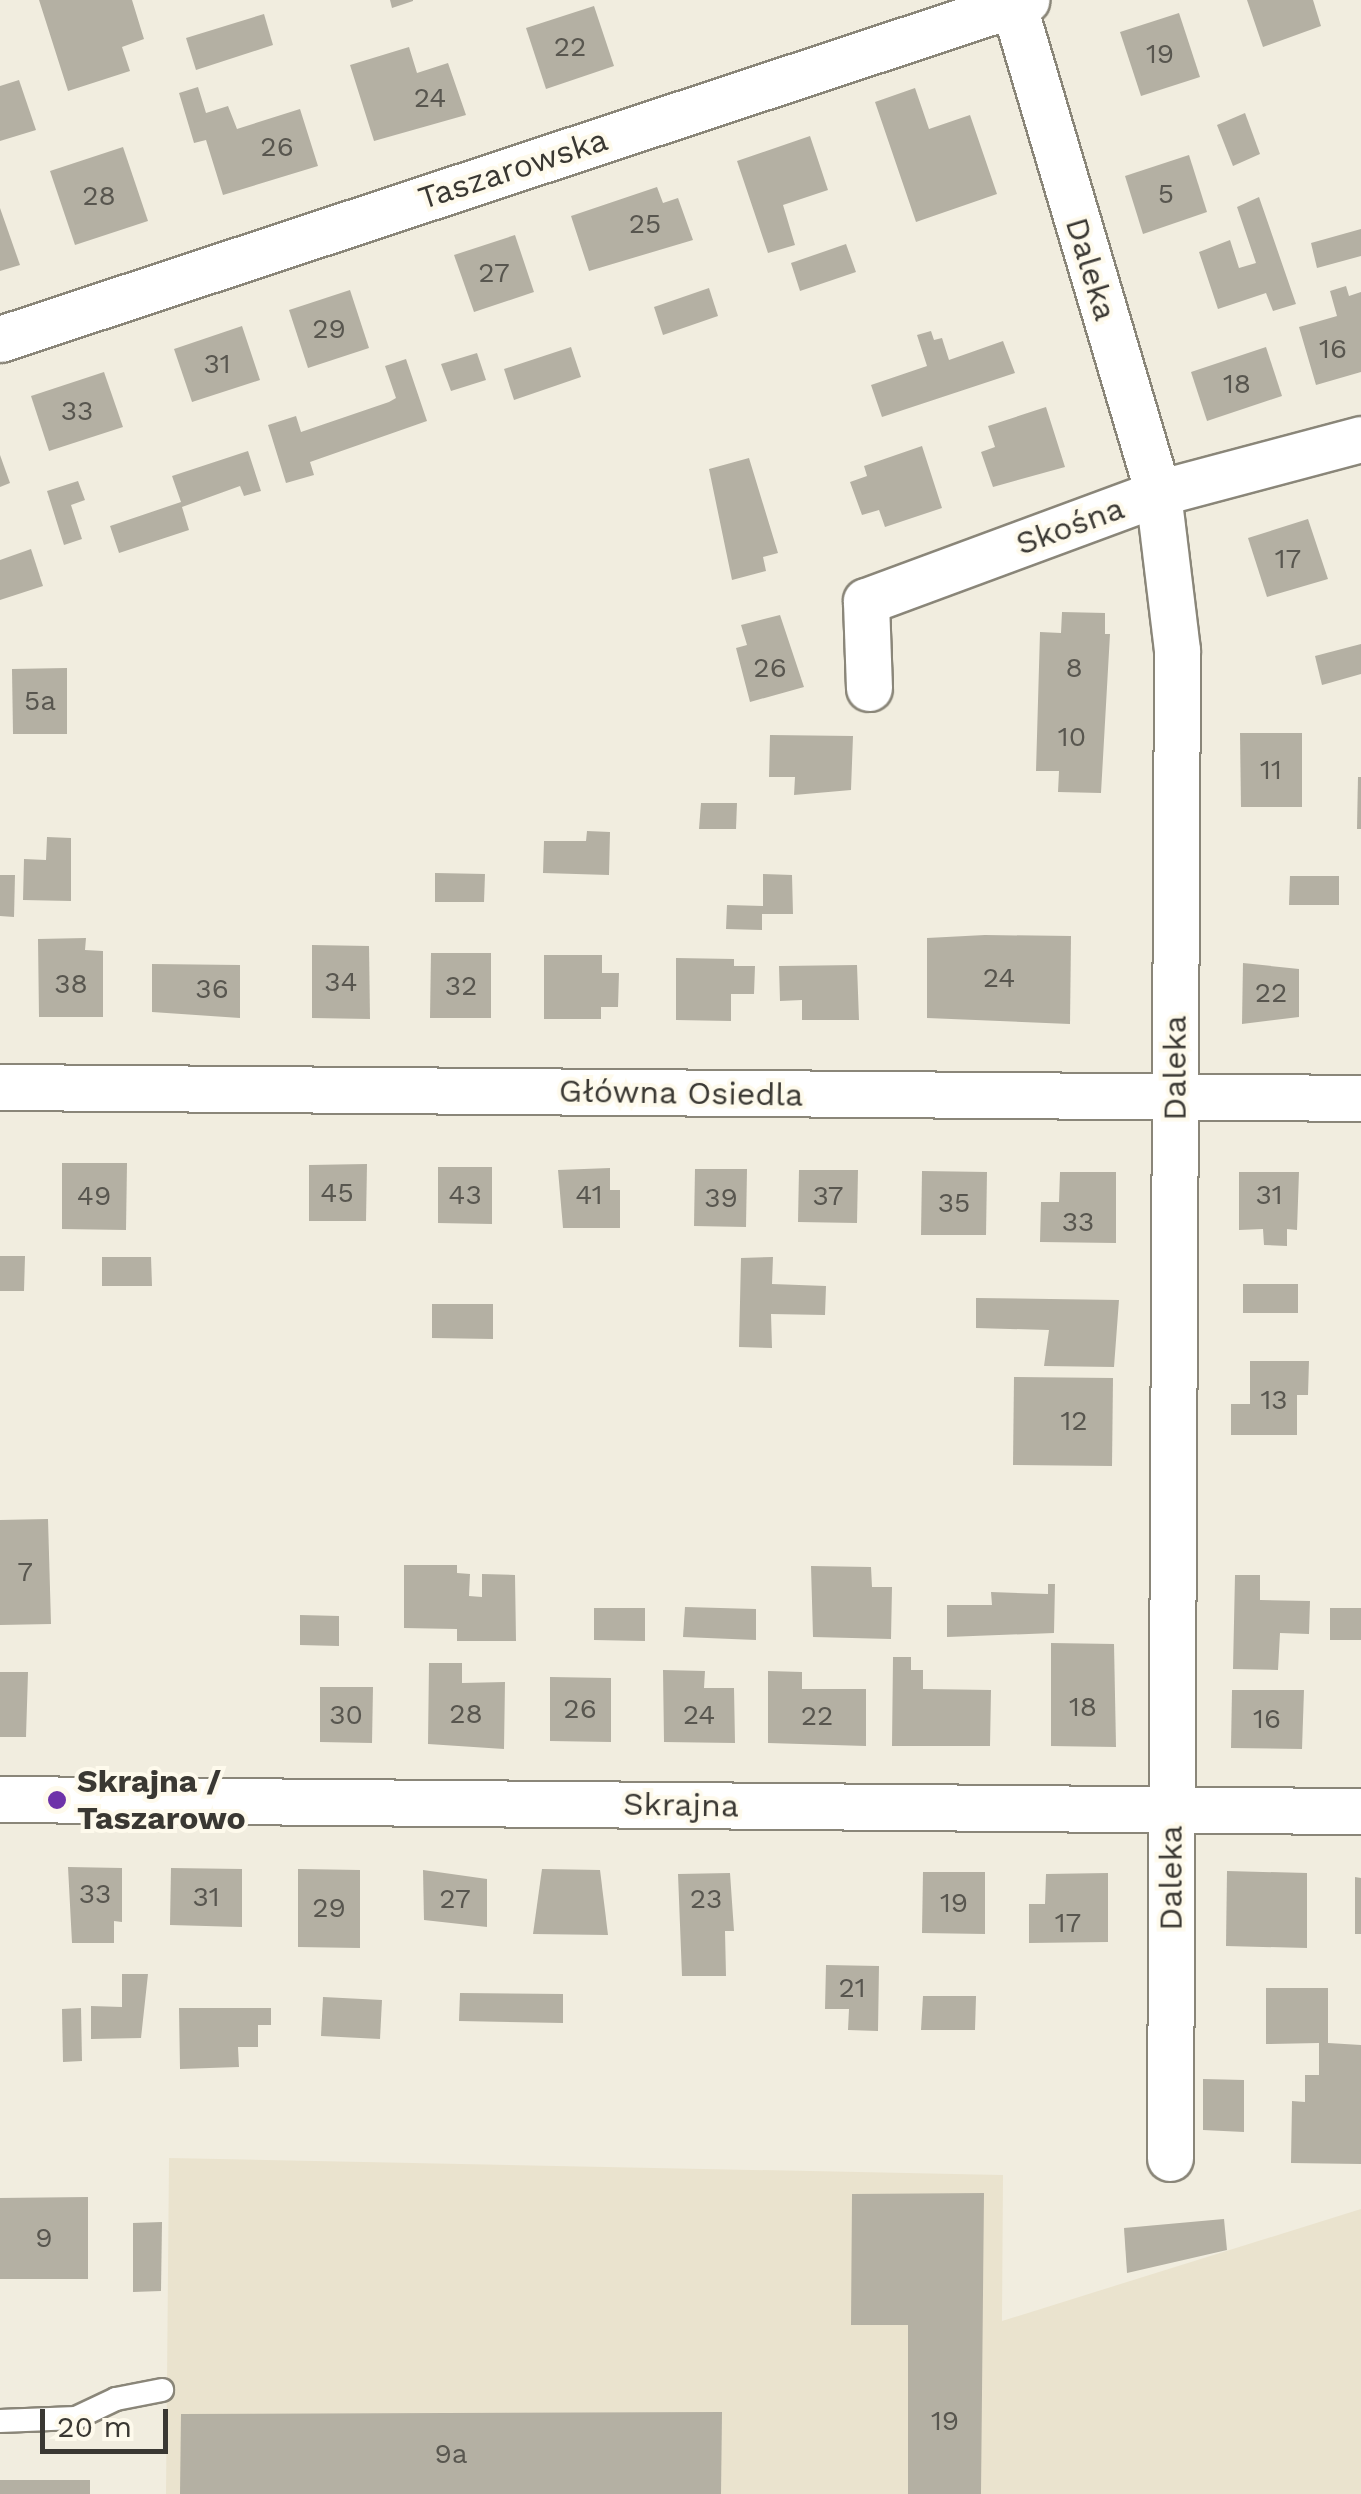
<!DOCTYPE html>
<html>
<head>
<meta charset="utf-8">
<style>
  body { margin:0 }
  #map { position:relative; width:1361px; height:2494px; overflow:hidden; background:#f1eddf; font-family:"Work Sans",sans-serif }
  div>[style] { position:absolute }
  .built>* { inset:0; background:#eae3ce }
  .building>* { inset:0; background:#b4b0a3 }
  .roads { filter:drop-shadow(2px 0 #8a8679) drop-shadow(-2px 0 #8a8679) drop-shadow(0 2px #8a8679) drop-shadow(0 -2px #8a8679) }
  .lane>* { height:22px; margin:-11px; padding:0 11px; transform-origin:11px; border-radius:11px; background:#fff }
  .street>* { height:45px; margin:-22.5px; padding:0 22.5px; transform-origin:22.5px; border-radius:22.5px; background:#fff }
  .dots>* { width:28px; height:28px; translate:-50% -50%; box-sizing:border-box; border:5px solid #fefaec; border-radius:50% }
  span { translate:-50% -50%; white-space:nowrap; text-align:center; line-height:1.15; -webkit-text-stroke:8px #fefaec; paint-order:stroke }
  .number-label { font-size:28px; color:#58564f }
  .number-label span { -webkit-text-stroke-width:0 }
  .street-label { font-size:32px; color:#3a3833 }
  .poi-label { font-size:32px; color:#3a3833; font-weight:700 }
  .left { translate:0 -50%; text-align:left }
  .scale { position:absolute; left:40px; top:2409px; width:128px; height:45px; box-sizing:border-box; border:5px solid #3a3833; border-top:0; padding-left:12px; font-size:30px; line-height:35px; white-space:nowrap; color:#3a3833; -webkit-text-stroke:8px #fefaec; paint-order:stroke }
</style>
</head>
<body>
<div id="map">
  <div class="built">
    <div style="clip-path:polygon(169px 2158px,1003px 2175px,1002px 2321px,1361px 2209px,1361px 2494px,166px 2494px)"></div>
  </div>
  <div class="building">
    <div style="clip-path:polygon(39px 0,132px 0,144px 39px,122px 47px,130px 71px,68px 91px)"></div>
    <div style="clip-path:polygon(390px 0,413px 0,413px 1px,392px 8px)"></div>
    <div style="clip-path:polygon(1247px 0,1313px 0,1321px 26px,1263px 47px)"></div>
    <div style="clip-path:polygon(594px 6px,614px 66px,546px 89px,526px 28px)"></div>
    <div style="clip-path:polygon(1179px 13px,1200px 77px,1141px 96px,1120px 32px)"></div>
    <div style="clip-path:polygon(264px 14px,273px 45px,196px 70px,186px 38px)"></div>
    <div style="clip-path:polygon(409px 47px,417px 73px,448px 63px,466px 115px,374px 141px,350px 65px)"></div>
    <div style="clip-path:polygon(19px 80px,36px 130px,0 141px,0 86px)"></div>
    <div style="clip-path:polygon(198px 87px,206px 113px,228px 106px,237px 129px,300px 109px,318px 166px,223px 195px,206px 140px,194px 143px,179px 93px)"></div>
    <div style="clip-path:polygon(915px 88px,929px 129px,970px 115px,997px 194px,916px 222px,875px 102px)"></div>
    <div style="clip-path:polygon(1245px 113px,1260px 154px,1233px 166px,1217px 125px)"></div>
    <div style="clip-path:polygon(810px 136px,828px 190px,783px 205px,795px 245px,768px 253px,737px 161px)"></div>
    <div style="clip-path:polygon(123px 147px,148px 221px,75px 245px,50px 171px)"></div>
    <div style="clip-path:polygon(1189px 155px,1207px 212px,1143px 234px,1125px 176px)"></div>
    <div style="clip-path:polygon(657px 187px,663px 203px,678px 198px,693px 240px,589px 271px,571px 216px)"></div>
    <div style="clip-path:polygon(1259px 197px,1296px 304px,1273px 311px,1266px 293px,1218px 309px,1199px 252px,1230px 240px,1239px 268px,1256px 263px,1237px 207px)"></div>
    <div style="clip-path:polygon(0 208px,20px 265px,0 271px)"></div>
    <div style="clip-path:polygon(1361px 229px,1361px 256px,1317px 268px,1311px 243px)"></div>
    <div style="clip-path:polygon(515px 235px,534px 292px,474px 312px,454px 255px)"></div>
    <div style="clip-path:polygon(846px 244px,856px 272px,800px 291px,791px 263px)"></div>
    <div style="clip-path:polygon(1346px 286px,1349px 296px,1361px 292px,1361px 372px,1316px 385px,1299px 327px,1337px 316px,1330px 291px)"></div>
    <div style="clip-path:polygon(709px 288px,718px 316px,663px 335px,654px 307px)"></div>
    <div style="clip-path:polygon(350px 290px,369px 348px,308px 368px,289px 310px)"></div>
    <div style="clip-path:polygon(242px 326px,260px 380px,192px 402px,174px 349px)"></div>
    <div style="clip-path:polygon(931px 331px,934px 340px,942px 338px,949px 360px,1003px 341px,1015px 373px,882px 417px,871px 385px,927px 366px,917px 335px)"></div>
    <div style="clip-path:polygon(571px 347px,581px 377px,514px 400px,504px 369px)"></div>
    <div style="clip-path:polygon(1266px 347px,1282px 396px,1207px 421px,1191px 372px)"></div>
    <div style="clip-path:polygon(477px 353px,486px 380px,451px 391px,441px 364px)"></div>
    <div style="clip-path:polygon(406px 359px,427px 421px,310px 462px,314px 475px,286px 483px,268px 425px,296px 416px,301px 432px,389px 402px,396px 398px,385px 366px)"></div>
    <div style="clip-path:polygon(104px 372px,123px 427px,49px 451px,31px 396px)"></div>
    <div style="clip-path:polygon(1046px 407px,1065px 467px,993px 487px,981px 452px,995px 447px,988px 426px)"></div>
    <div style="clip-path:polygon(922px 446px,942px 508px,885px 527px,879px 510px,862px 515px,850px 482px,867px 476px,864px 466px)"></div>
    <div style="clip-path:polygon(248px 451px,261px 491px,244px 496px,240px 486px,182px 507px,189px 530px,119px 553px,110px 526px,181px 502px,172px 476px)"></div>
    <div style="clip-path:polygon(0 455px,10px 483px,0 487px)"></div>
    <div style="clip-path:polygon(749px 458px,778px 553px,763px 557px,766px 571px,732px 580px,709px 469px)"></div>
    <div style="clip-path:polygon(78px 481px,85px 500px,71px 505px,82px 539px,64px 545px,47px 491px)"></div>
    <div style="clip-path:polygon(1308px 519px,1328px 579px,1267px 597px,1248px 538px)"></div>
    <div style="clip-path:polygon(31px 549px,43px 586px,0 600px,0 560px)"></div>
    <div style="clip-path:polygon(1062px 612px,1105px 613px,1105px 634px,1110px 634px,1101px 793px,1058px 792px,1059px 771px,1036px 771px,1040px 632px,1061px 633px)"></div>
    <div style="clip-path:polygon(780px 615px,804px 687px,750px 702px,736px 648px,747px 645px,741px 625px)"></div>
    <div style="clip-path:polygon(1361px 644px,1361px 674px,1322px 685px,1315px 656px)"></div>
    <div style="clip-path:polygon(67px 668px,67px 734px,13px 734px,12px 669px)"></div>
    <div style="clip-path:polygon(1240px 733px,1302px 733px,1302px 807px,1241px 807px)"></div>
    <div style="clip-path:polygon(770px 735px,853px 736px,851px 790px,794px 795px,795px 777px,769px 777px)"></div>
    <div style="clip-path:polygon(1358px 777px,1361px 777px,1361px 829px,1357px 829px)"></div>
    <div style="clip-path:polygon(701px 803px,737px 803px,736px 829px,699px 829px)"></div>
    <div style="clip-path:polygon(587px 831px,610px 832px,609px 875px,543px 873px,544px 841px,586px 841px)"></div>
    <div style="clip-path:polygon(47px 837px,71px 838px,71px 901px,23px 900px,24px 859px,46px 860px)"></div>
    <div style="clip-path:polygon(435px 873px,485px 874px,484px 902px,435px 902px)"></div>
    <div style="clip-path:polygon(763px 874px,792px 875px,793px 914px,762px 914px,762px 930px,726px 929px,727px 905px,763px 906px)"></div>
    <div style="clip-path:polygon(0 875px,15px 875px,14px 917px,0 916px)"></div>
    <div style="clip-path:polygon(1290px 876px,1339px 876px,1339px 905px,1289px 905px)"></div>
    <div style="clip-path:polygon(985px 935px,1071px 936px,1070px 1024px,927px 1018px,927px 938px)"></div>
    <div style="clip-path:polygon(86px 938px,85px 950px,103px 951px,103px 1017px,39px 1017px,38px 939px)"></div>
    <div style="clip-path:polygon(312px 945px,369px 946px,370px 1019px,312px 1018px)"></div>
    <div style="clip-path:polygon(431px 953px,491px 953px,491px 1018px,430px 1018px)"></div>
    <div style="clip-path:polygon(544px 955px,602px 955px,602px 973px,619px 973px,618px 1007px,601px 1007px,601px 1019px,544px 1019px)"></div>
    <div style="clip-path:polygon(676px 958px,734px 959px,734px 966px,755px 966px,754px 994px,731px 994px,731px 1021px,676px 1020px)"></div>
    <div style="clip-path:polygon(1243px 963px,1299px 969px,1299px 1017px,1242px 1024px)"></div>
    <div style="clip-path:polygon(152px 964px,240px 965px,240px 1018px,152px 1012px)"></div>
    <div style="clip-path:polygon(857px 965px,859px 1020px,802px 1020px,802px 1000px,780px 1001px,779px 966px)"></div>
    <div style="clip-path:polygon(62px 1163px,127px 1163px,126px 1230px,62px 1229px)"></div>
    <div style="clip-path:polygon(367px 1164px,366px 1221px,309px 1221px,309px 1165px)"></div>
    <div style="clip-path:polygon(438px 1167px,492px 1167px,492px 1224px,438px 1223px)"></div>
    <div style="clip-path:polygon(610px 1168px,610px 1190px,620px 1190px,620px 1228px,563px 1228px,558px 1170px)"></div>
    <div style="clip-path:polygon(695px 1169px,747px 1169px,746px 1227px,694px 1226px)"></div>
    <div style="clip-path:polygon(799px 1170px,858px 1170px,857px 1223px,798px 1222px)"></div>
    <div style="clip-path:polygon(922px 1171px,987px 1172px,986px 1235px,921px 1235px)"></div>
    <div style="clip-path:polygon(1060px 1172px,1116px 1172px,1116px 1243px,1040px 1242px,1041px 1202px,1059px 1202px)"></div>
    <div style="clip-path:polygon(1239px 1172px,1299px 1172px,1297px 1230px,1287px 1229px,1287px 1246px,1264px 1245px,1263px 1229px,1239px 1230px)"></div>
    <div style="clip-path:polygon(0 1256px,25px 1256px,24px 1291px,0 1291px)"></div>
    <div style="clip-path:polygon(102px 1257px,151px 1257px,152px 1286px,102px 1286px)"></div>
    <div style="clip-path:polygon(773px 1257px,772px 1284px,826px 1286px,825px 1315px,771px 1314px,772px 1348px,739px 1347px,741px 1258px)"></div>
    <div style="clip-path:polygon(1243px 1284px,1298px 1284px,1298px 1313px,1243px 1313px)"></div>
    <div style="clip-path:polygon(976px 1298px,1119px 1300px,1114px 1367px,1044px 1366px,1049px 1330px,976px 1328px)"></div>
    <div style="clip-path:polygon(432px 1304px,493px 1304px,493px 1339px,432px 1338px)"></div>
    <div style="clip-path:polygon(1250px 1361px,1309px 1361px,1308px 1395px,1297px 1395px,1297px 1435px,1231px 1435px,1231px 1404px,1250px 1404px)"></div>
    <div style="clip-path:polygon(1014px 1377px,1113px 1378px,1112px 1466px,1013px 1465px)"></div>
    <div style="clip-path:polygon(48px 1519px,51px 1624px,0 1625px,0 1520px)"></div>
    <div style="clip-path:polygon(404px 1565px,457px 1565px,457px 1573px,470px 1574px,469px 1596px,482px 1597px,482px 1574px,515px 1575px,516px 1641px,457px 1641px,457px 1629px,404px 1628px)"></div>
    <div style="clip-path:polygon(811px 1566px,871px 1567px,872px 1587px,892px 1587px,891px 1639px,813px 1637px)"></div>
    <div style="clip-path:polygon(1235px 1575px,1260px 1575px,1260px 1600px,1310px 1601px,1309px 1634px,1280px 1633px,1278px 1670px,1233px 1669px)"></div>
    <div style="clip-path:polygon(1048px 1584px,1055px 1584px,1054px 1633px,947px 1637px,947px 1605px,992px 1605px,991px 1592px,1048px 1594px)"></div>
    <div style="clip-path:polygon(685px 1607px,756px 1609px,756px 1640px,683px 1637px)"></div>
    <div style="clip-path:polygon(594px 1608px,645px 1608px,645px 1641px,594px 1640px)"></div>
    <div style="clip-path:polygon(1330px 1608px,1361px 1608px,1361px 1640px,1330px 1640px)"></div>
    <div style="clip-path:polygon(300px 1615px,339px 1616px,339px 1646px,300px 1645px)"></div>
    <div style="clip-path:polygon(1051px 1643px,1114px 1644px,1116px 1747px,1051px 1746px)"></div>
    <div style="clip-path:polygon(893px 1657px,911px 1657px,911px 1670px,923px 1670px,923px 1689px,991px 1690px,990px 1746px,892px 1746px)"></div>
    <div style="clip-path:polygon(429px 1663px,462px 1663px,462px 1683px,505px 1682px,504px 1749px,428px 1744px)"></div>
    <div style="clip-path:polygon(663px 1670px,705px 1671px,704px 1688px,734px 1688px,735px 1743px,664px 1742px)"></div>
    <div style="clip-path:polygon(768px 1671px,802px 1672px,802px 1689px,866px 1689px,866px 1746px,768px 1743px)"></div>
    <div style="clip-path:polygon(0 1672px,28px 1672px,26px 1737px,0 1737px)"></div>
    <div style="clip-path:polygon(550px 1677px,611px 1678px,611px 1742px,550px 1741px)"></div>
    <div style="clip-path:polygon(320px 1687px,373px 1687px,372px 1743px,320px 1742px)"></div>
    <div style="clip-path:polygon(1232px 1690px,1304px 1690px,1302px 1749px,1231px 1748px)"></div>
    <div style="clip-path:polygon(68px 1867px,122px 1868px,122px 1922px,114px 1921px,114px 1943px,72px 1943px)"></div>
    <div style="clip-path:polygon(171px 1868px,242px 1869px,242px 1927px,170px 1925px)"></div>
    <div style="clip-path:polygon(298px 1869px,360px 1870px,360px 1948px,298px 1947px)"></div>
    <div style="clip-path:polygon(542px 1869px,600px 1870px,608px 1935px,533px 1934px)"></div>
    <div style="clip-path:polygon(423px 1870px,487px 1879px,487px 1927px,424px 1920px)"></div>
    <div style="clip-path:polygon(1227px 1871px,1307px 1873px,1307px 1948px,1226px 1946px)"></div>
    <div style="clip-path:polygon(923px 1872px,985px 1872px,985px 1934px,922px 1933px)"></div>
    <div style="clip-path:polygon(730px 1873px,734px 1931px,725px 1931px,726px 1976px,682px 1976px,678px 1874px)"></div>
    <div style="clip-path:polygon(1108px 1873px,1108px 1942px,1029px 1943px,1029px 1904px,1045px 1904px,1046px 1874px)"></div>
    <div style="clip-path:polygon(1355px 1877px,1361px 1878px,1361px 1934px,1355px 1934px)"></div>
    <div style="clip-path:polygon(826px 1965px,879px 1966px,878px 2031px,848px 2030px,849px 2009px,825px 2009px)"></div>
    <div style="clip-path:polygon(122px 1974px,148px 1974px,141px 2038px,91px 2039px,91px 2006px,122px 2007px)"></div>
    <div style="clip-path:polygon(1266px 1988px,1328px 1988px,1328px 2043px,1361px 2045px,1361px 2164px,1291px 2163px,1292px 2101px,1305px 2102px,1305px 2075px,1319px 2075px,1319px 2043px,1266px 2044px)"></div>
    <div style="clip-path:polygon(460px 1993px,563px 1994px,563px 2023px,459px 2021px)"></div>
    <div style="clip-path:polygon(923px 1996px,976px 1996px,975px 2030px,921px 2030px)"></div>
    <div style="clip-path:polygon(323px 1997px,382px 2000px,380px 2039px,321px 2036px)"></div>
    <div style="clip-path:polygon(81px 2008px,82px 2061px,63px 2062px,62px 2009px)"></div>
    <div style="clip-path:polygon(179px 2008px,271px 2008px,271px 2025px,258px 2025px,258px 2047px,238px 2047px,239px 2067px,180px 2069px)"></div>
    <div style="clip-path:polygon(1203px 2079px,1244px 2080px,1244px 2132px,1203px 2130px)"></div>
    <div style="clip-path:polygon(984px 2193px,981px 2494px,908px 2494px,908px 2325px,851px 2325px,852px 2194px)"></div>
    <div style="clip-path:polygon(88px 2197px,88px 2279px,0 2279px,0 2198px)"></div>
    <div style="clip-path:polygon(1224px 2219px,1227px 2250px,1127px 2273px,1124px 2228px)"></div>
    <div style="clip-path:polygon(162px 2222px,161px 2291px,133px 2292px,133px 2223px)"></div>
    <div style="clip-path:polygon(722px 2412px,721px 2494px,180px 2494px,181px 2414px)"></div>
    <div style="clip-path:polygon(0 2480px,90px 2480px,90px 2494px,0 2494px)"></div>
  </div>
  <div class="roads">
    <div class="lane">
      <div style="left:0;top:2421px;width:76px;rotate:-2.3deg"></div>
      <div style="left:76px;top:2418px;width:44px;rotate:-25.4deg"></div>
      <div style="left:116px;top:2399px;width:47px;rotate:-11.1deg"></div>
    </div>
    <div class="street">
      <div style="left:1012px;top:0;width:514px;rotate:73.5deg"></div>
      <div style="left:1158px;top:493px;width:158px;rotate:83.1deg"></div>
      <div style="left:1177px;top:650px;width:1508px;rotate:90.27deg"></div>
      <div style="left:0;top:339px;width:1081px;rotate:-18.28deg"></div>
      <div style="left:869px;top:688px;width:87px;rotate:-92deg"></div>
      <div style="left:866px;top:601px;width:311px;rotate:-20.3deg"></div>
      <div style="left:1158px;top:493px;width:210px;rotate:-14.9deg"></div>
      <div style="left:0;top:1087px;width:1361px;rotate:0.46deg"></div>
      <div style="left:0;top:1799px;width:1361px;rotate:0.51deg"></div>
    </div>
  </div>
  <div class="dots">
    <div style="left:57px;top:1800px;background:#6e33a9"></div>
  </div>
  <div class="number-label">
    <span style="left:570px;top:47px">22</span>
    <span style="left:1160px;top:54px">19</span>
    <span style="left:430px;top:98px">24</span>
    <span style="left:277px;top:147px">26</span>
    <span style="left:1166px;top:194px">5</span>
    <span style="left:99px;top:196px">28</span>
    <span style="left:645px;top:224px">25</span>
    <span style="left:494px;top:273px">27</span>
    <span style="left:329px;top:329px">29</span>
    <span style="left:1333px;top:349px">16</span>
    <span style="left:217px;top:364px">31</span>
    <span style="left:1237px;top:384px">18</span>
    <span style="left:77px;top:411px">33</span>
    <span style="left:1288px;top:559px">17</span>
    <span style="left:770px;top:668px">26</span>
    <span style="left:1074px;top:668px">8</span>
    <span style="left:40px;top:701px">5a</span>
    <span style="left:1072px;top:737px">10</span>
    <span style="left:1271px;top:770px">11</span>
    <span style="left:999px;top:978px">24</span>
    <span style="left:341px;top:982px">34</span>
    <span style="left:71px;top:984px">38</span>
    <span style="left:461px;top:986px">32</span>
    <span style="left:212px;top:989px">36</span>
    <span style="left:1271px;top:993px">22</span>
    <span style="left:337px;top:1193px">45</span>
    <span style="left:465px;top:1195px">43</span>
    <span style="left:589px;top:1195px">41</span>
    <span style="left:1269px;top:1195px">31</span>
    <span style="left:94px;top:1196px">49</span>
    <span style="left:828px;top:1196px">37</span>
    <span style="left:721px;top:1198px">39</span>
    <span style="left:954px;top:1203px">35</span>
    <span style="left:1078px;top:1222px">33</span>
    <span style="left:1274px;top:1400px">13</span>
    <span style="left:1074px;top:1421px">12</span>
    <span style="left:25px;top:1572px">7</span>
    <span style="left:1083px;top:1707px">18</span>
    <span style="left:580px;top:1709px">26</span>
    <span style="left:466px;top:1714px">28</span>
    <span style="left:346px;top:1715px">30</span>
    <span style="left:699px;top:1715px">24</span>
    <span style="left:817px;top:1716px">22</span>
    <span style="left:1267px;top:1719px">16</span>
    <span style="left:95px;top:1894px">33</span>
    <span style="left:206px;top:1897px">31</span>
    <span style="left:455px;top:1899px">27</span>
    <span style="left:706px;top:1899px">23</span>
    <span style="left:954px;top:1903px">19</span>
    <span style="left:329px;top:1908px">29</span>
    <span style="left:1068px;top:1923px">17</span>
    <span style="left:852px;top:1988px">21</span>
    <span style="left:44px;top:2238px">9</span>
    <span style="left:945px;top:2421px">19</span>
    <span style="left:451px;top:2454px">9a</span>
  </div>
  <div class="street-label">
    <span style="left:513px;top:169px;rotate:-18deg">Taszarowska</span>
    <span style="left:1091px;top:269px;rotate:73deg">Daleka</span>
    <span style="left:1070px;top:526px;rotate:-20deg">Skośna</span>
    <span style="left:1175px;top:1068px;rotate:-90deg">Daleka</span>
    <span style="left:681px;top:1093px;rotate:1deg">Główna Osiedla</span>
    <span style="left:681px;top:1805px;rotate:1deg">Skrajna</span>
    <span style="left:1171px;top:1878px;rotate:-90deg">Daleka</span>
  </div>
  <div class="poi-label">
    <span class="left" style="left:77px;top:1800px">Skrajna /<br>Taszarowo</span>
  </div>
  <div class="scale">20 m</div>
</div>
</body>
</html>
